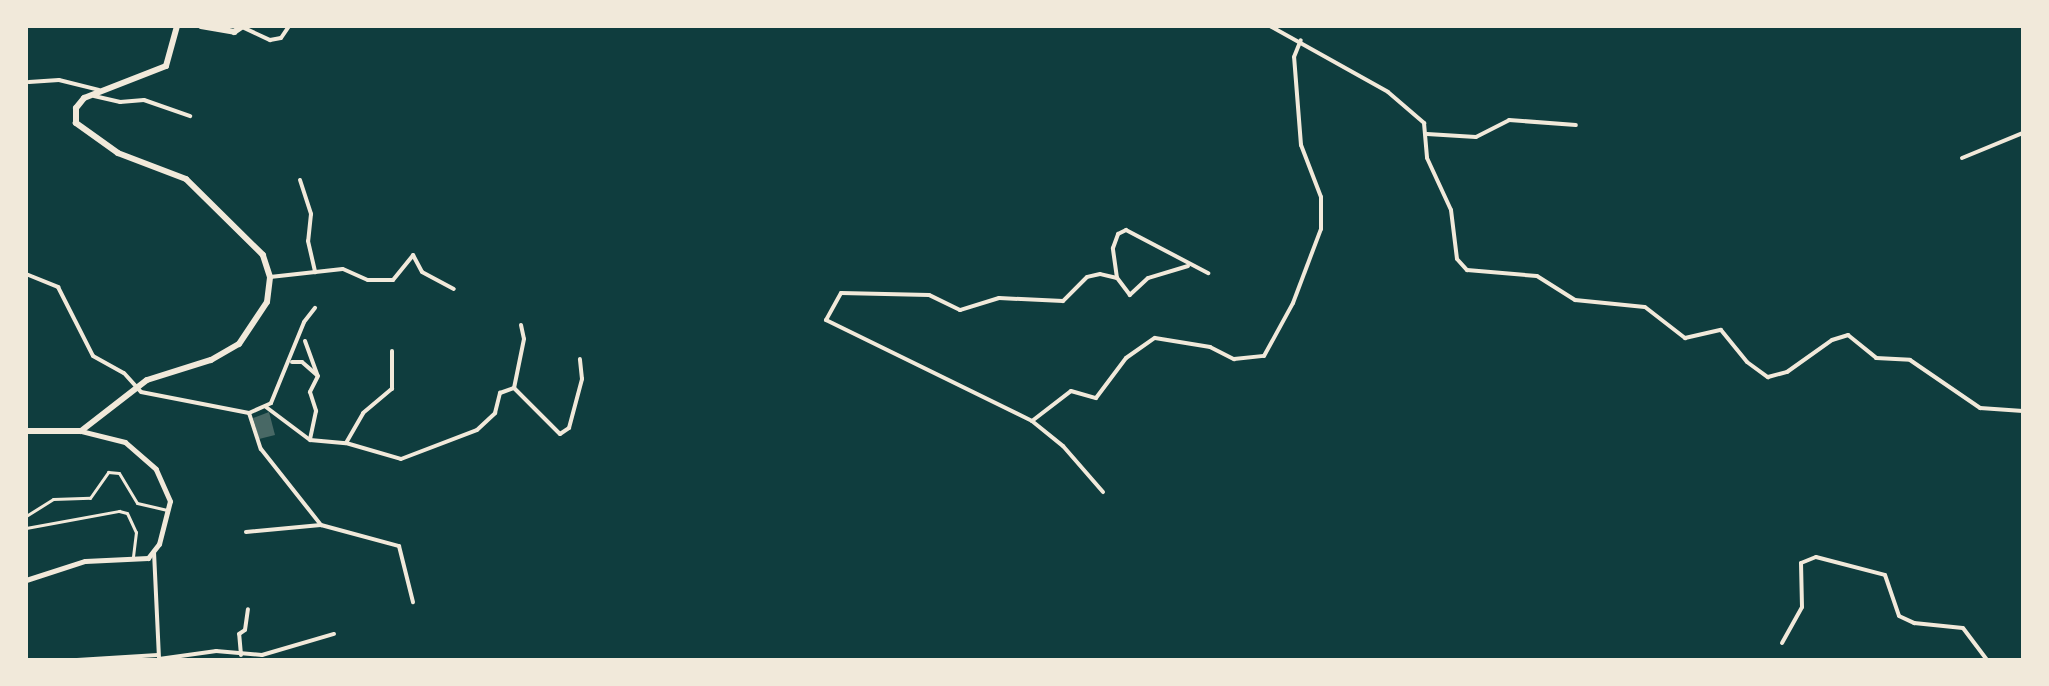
<!DOCTYPE html>
<html>
<head>
<meta charset="utf-8">
<style>
  body { margin:0 }
  #map { position:relative; width:2049px; height:686px; overflow:hidden; background:#0f3d3e; font-family:Manrope,sans-serif }
  div>[style] { position:absolute }
  .building>* { inset:0; background:#486865 }
  .pedestrian>* { height:3px; margin:-1.5px; padding:0 1.5px; transform-origin:1.5px; border-radius:1.5px; background:#f1e9da }
  .minor>* { height:4px; margin:-2px; padding:0 2px; transform-origin:2px; border-radius:2px; background:#f1e9da }
  .tertiary>* { height:5px; margin:-2.5px; padding:0 2.5px; transform-origin:2.5px; border-radius:2.5px; background:#f1e9da }
  .secondary>* { height:6px; margin:-3px; padding:0 3px; transform-origin:3px; border-radius:3px; background:#f1e9da }
  span { translate:-50% -50%; white-space:nowrap; text-align:center; line-height:1.15; -webkit-text-stroke:7px #f1e9da; paint-order:stroke }
  .frame { position:absolute; inset:0; border:28px solid #f1e9da; pointer-events:none }
</style>
</head>
<body>
<div id="map">
  <div class="building">
    <div style="clip-path:polygon(269px 412px,275px 435px,259px 439px,253px 418px)"></div>
  </div>
  <div class="pedestrian">
    <div style="left:26px;top:516px;width:32px;rotate:-32deg"></div>
    <div style="left:53px;top:499px;width:37px;rotate:-2deg"></div>
    <div style="left:90px;top:498px;width:32px;rotate:-55deg"></div>
    <div style="left:108px;top:472px;width:11px;rotate:5deg"></div>
    <div style="left:119px;top:473px;width:35px;rotate:59deg"></div>
    <div style="left:137px;top:503px;width:32px;rotate:13deg"></div>
    <div style="left:26px;top:528px;width:95px;rotate:-10.4deg"></div>
    <div style="left:119px;top:511px;width:8px;rotate:14deg"></div>
    <div style="left:127px;top:513px;width:21px;rotate:65deg"></div>
    <div style="left:136px;top:532px;width:25px;rotate:97deg"></div>
  </div>
  <div class="minor">
    <div style="left:1270px;top:26px;width:135px;rotate:29.2deg"></div>
    <div style="left:1388px;top:92px;width:48px;rotate:40.7deg"></div>
    <div style="left:1424px;top:123px;width:35px;rotate:85deg"></div>
    <div style="left:1427px;top:158px;width:57px;rotate:65.2deg"></div>
    <div style="left:1451px;top:210px;width:49px;rotate:83deg"></div>
    <div style="left:1457px;top:259px;width:15px;rotate:48deg"></div>
    <div style="left:1467px;top:270px;width:70px;rotate:4.9deg"></div>
    <div style="left:1537px;top:276px;width:45px;rotate:32.3deg"></div>
    <div style="left:1575px;top:300px;width:70px;rotate:5.7deg"></div>
    <div style="left:1645px;top:307px;width:51px;rotate:37.8deg"></div>
    <div style="left:1685px;top:338px;width:37px;rotate:-13deg"></div>
    <div style="left:1721px;top:330px;width:41px;rotate:50.9deg"></div>
    <div style="left:1747px;top:362px;width:26px;rotate:36deg"></div>
    <div style="left:1768px;top:377px;width:20px;rotate:-15deg"></div>
    <div style="left:1787px;top:372px;width:55px;rotate:-35.4deg"></div>
    <div style="left:1832px;top:340px;width:17px;rotate:-17deg"></div>
    <div style="left:1848px;top:335px;width:36px;rotate:39deg"></div>
    <div style="left:1876px;top:358px;width:34px;rotate:3deg"></div>
    <div style="left:1910px;top:360px;width:85px;rotate:34.4deg"></div>
    <div style="left:1980px;top:408px;width:43px;rotate:4deg"></div>
    <div style="left:242px;top:27px;width:31px;rotate:25deg"></div>
    <div style="left:270px;top:40px;width:11px;rotate:-10deg"></div>
    <div style="left:281px;top:38px;width:14px;rotate:-56deg"></div>
    <div style="left:29px;top:82px;width:30px;rotate:-4deg"></div>
    <div style="left:59px;top:80px;width:41px;rotate:14deg"></div>
    <div style="left:94px;top:96px;width:27px;rotate:13deg"></div>
    <div style="left:120px;top:102px;width:24px;rotate:-5deg"></div>
    <div style="left:144px;top:100px;width:49px;rotate:19.2deg"></div>
    <div style="left:1427px;top:134px;width:49px;rotate:3.5deg"></div>
    <div style="left:1476px;top:137px;width:37px;rotate:-27deg"></div>
    <div style="left:1509px;top:120px;width:67px;rotate:4.3deg"></div>
    <div style="left:1962px;top:158px;width:66px;rotate:-22.3deg"></div>
    <div style="left:300px;top:180px;width:36px;rotate:72deg"></div>
    <div style="left:311px;top:214px;width:27px;rotate:96deg"></div>
    <div style="left:308px;top:241px;width:32px;rotate:77deg"></div>
    <div style="left:1188px;top:266px;width:42px;rotate:163.3deg"></div>
    <div style="left:1148px;top:278px;width:25px;rotate:137deg"></div>
    <div style="left:1130px;top:295px;width:21px;rotate:-127deg"></div>
    <div style="left:1117px;top:278px;width:17px;rotate:-167deg"></div>
    <div style="left:1100px;top:274px;width:13px;rotate:167deg"></div>
    <div style="left:1087px;top:277px;width:34px;rotate:135deg"></div>
    <div style="left:1063px;top:301px;width:64px;rotate:-177.3deg"></div>
    <div style="left:999px;top:298px;width:41px;rotate:162.9deg"></div>
    <div style="left:960px;top:310px;width:34px;rotate:-154deg"></div>
    <div style="left:929px;top:295px;width:88px;rotate:-178.7deg"></div>
    <div style="left:841px;top:293px;width:31px;rotate:119deg"></div>
    <div style="left:826px;top:320px;width:229px;rotate:26.1deg"></div>
    <div style="left:1032px;top:421px;width:49px;rotate:-37.6deg"></div>
    <div style="left:1071px;top:391px;width:26px;rotate:16deg"></div>
    <div style="left:1096px;top:398px;width:50px;rotate:-53.1deg"></div>
    <div style="left:1126px;top:358px;width:35px;rotate:-35deg"></div>
    <div style="left:1155px;top:338px;width:56px;rotate:9.3deg"></div>
    <div style="left:1210px;top:347px;width:27px;rotate:27deg"></div>
    <div style="left:1234px;top:359px;width:30px;rotate:-6deg"></div>
    <div style="left:1264px;top:356px;width:60px;rotate:-61.3deg"></div>
    <div style="left:1293px;top:303px;width:79px;rotate:-69.3deg"></div>
    <div style="left:1321px;top:229px;width:32px;rotate:-90deg"></div>
    <div style="left:1321px;top:197px;width:56px;rotate:-111deg"></div>
    <div style="left:1301px;top:145px;width:88px;rotate:-94.5deg"></div>
    <div style="left:1294px;top:57px;width:18px;rotate:-68deg"></div>
    <div style="left:26px;top:274px;width:35px;rotate:22deg"></div>
    <div style="left:58px;top:287px;width:77px;rotate:63.1deg"></div>
    <div style="left:93px;top:356px;width:35px;rotate:29deg"></div>
    <div style="left:124px;top:373px;width:25px;rotate:48deg"></div>
    <div style="left:141px;top:392px;width:110px;rotate:11deg"></div>
    <div style="left:249px;top:413px;width:24px;rotate:-24deg"></div>
    <div style="left:271px;top:403px;width:87px;rotate:-67.8deg"></div>
    <div style="left:304px;top:322px;width:18px;rotate:-52deg"></div>
    <div style="left:270px;top:277px;width:73px;rotate:-6.3deg"></div>
    <div style="left:343px;top:269px;width:27px;rotate:24deg"></div>
    <div style="left:368px;top:280px;width:25px"></div>
    <div style="left:393px;top:280px;width:32px;rotate:-51deg"></div>
    <div style="left:413px;top:255px;width:19px;rotate:62deg"></div>
    <div style="left:422px;top:272px;width:36px;rotate:28deg"></div>
    <div style="left:1117px;top:278px;width:30px;rotate:-98deg"></div>
    <div style="left:1113px;top:248px;width:15px;rotate:-70deg"></div>
    <div style="left:1118px;top:234px;width:9px;rotate:-27deg"></div>
    <div style="left:1126px;top:230px;width:93px;rotate:27.7deg"></div>
    <div style="left:521px;top:325px;width:14px;rotate:78deg"></div>
    <div style="left:524px;top:339px;width:50px;rotate:101.5deg"></div>
    <div style="left:514px;top:388px;width:65px;rotate:45deg"></div>
    <div style="left:560px;top:434px;width:11px;rotate:-34deg"></div>
    <div style="left:569px;top:428px;width:51px;rotate:-75.1deg"></div>
    <div style="left:582px;top:379px;width:20px;rotate:-96deg"></div>
    <div style="left:305px;top:341px;width:37px;rotate:70deg"></div>
    <div style="left:318px;top:376px;width:18px;rotate:117deg"></div>
    <div style="left:310px;top:392px;width:20px;rotate:72deg"></div>
    <div style="left:316px;top:411px;width:29px;rotate:102deg"></div>
    <div style="left:292px;top:362px;width:10px"></div>
    <div style="left:302px;top:362px;width:20px;rotate:41deg"></div>
    <div style="left:266px;top:407px;width:55px;rotate:36.9deg"></div>
    <div style="left:310px;top:440px;width:36px;rotate:5deg"></div>
    <div style="left:346px;top:443px;width:57px;rotate:16.2deg"></div>
    <div style="left:401px;top:459px;width:81px;rotate:-20.9deg"></div>
    <div style="left:477px;top:430px;width:25px;rotate:-43deg"></div>
    <div style="left:495px;top:413px;width:21px;rotate:-76deg"></div>
    <div style="left:500px;top:393px;width:15px;rotate:-20deg"></div>
    <div style="left:249px;top:413px;width:38px;rotate:72deg"></div>
    <div style="left:261px;top:449px;width:97px;rotate:51.7deg"></div>
    <div style="left:321px;top:525px;width:81px;rotate:15.1deg"></div>
    <div style="left:399px;top:546px;width:58px;rotate:76deg"></div>
    <div style="left:1032px;top:421px;width:40px;rotate:39deg"></div>
    <div style="left:1063px;top:446px;width:61px;rotate:49deg"></div>
    <div style="left:346px;top:443px;width:34px;rotate:-60deg"></div>
    <div style="left:363px;top:413px;width:38px;rotate:-40deg"></div>
    <div style="left:392px;top:389px;width:38px;rotate:-90deg"></div>
    <div style="left:246px;top:532px;width:75px;rotate:-5.3deg"></div>
    <div style="left:154px;top:552px;width:108px;rotate:87.3deg"></div>
    <div style="left:1782px;top:643px;width:41px;rotate:-60.9deg"></div>
    <div style="left:1802px;top:607px;width:44px;rotate:-91.3deg"></div>
    <div style="left:1801px;top:563px;width:16px;rotate:-22deg"></div>
    <div style="left:1816px;top:557px;width:71px;rotate:14.6deg"></div>
    <div style="left:1885px;top:575px;width:43px;rotate:71.1deg"></div>
    <div style="left:1899px;top:616px;width:17px;rotate:25deg"></div>
    <div style="left:1914px;top:623px;width:49px;rotate:5.8deg"></div>
    <div style="left:1963px;top:628px;width:40px;rotate:53deg"></div>
    <div style="left:241px;top:655px;width:21px;rotate:-95deg"></div>
    <div style="left:239px;top:634px;width:7px;rotate:-34deg"></div>
    <div style="left:245px;top:630px;width:21px;rotate:-82deg"></div>
    <div style="left:159px;top:659px;width:58px;rotate:-8deg"></div>
    <div style="left:216px;top:651px;width:46px;rotate:5deg"></div>
    <div style="left:262px;top:655px;width:75px;rotate:-16.3deg"></div>
    <div style="left:77px;top:660px;width:81px;rotate:-3.5deg"></div>
  </div>
  <div class="tertiary">
    <div style="left:26px;top:580px;width:62px;rotate:-17.9deg"></div>
    <div style="left:85px;top:561px;width:63px;rotate:-2.7deg"></div>
    <div style="left:148px;top:558px;width:18px;rotate:-52deg"></div>
    <div style="left:159px;top:544px;width:44px;rotate:-75.7deg"></div>
    <div style="left:170px;top:501px;width:35px;rotate:-114deg"></div>
    <div style="left:156px;top:469px;width:41px;rotate:-138.9deg"></div>
    <div style="left:125px;top:442px;width:45px;rotate:-166deg"></div>
  </div>
  <div class="secondary">
    <div style="left:201px;top:26px;width:34px;rotate:10deg"></div>
    <div style="left:234px;top:32px;width:11px;rotate:-34deg"></div>
    <div style="left:26px;top:431px;width:55px"></div>
    <div style="left:81px;top:431px;width:83px;rotate:-37.7deg"></div>
    <div style="left:147px;top:380px;width:67px;rotate:-17.4deg"></div>
    <div style="left:211px;top:360px;width:32px;rotate:-30deg"></div>
    <div style="left:239px;top:344px;width:50px;rotate:-56.3deg"></div>
    <div style="left:267px;top:302px;width:25px;rotate:-83deg"></div>
    <div style="left:270px;top:277px;width:23px;rotate:-108deg"></div>
    <div style="left:263px;top:255px;width:108px;rotate:-135.4deg"></div>
    <div style="left:186px;top:179px;width:73px;rotate:-159.1deg"></div>
    <div style="left:118px;top:153px;width:52px;rotate:-144.5deg"></div>
    <div style="left:76px;top:123px;width:15px;rotate:-90deg"></div>
    <div style="left:76px;top:108px;width:13px;rotate:-51deg"></div>
    <div style="left:84px;top:98px;width:88px;rotate:-21.3deg"></div>
    <div style="left:166px;top:66px;width:41px;rotate:-74.6deg"></div>
  </div>
  <div class="frame"></div>
</div>
</body>
</html>
